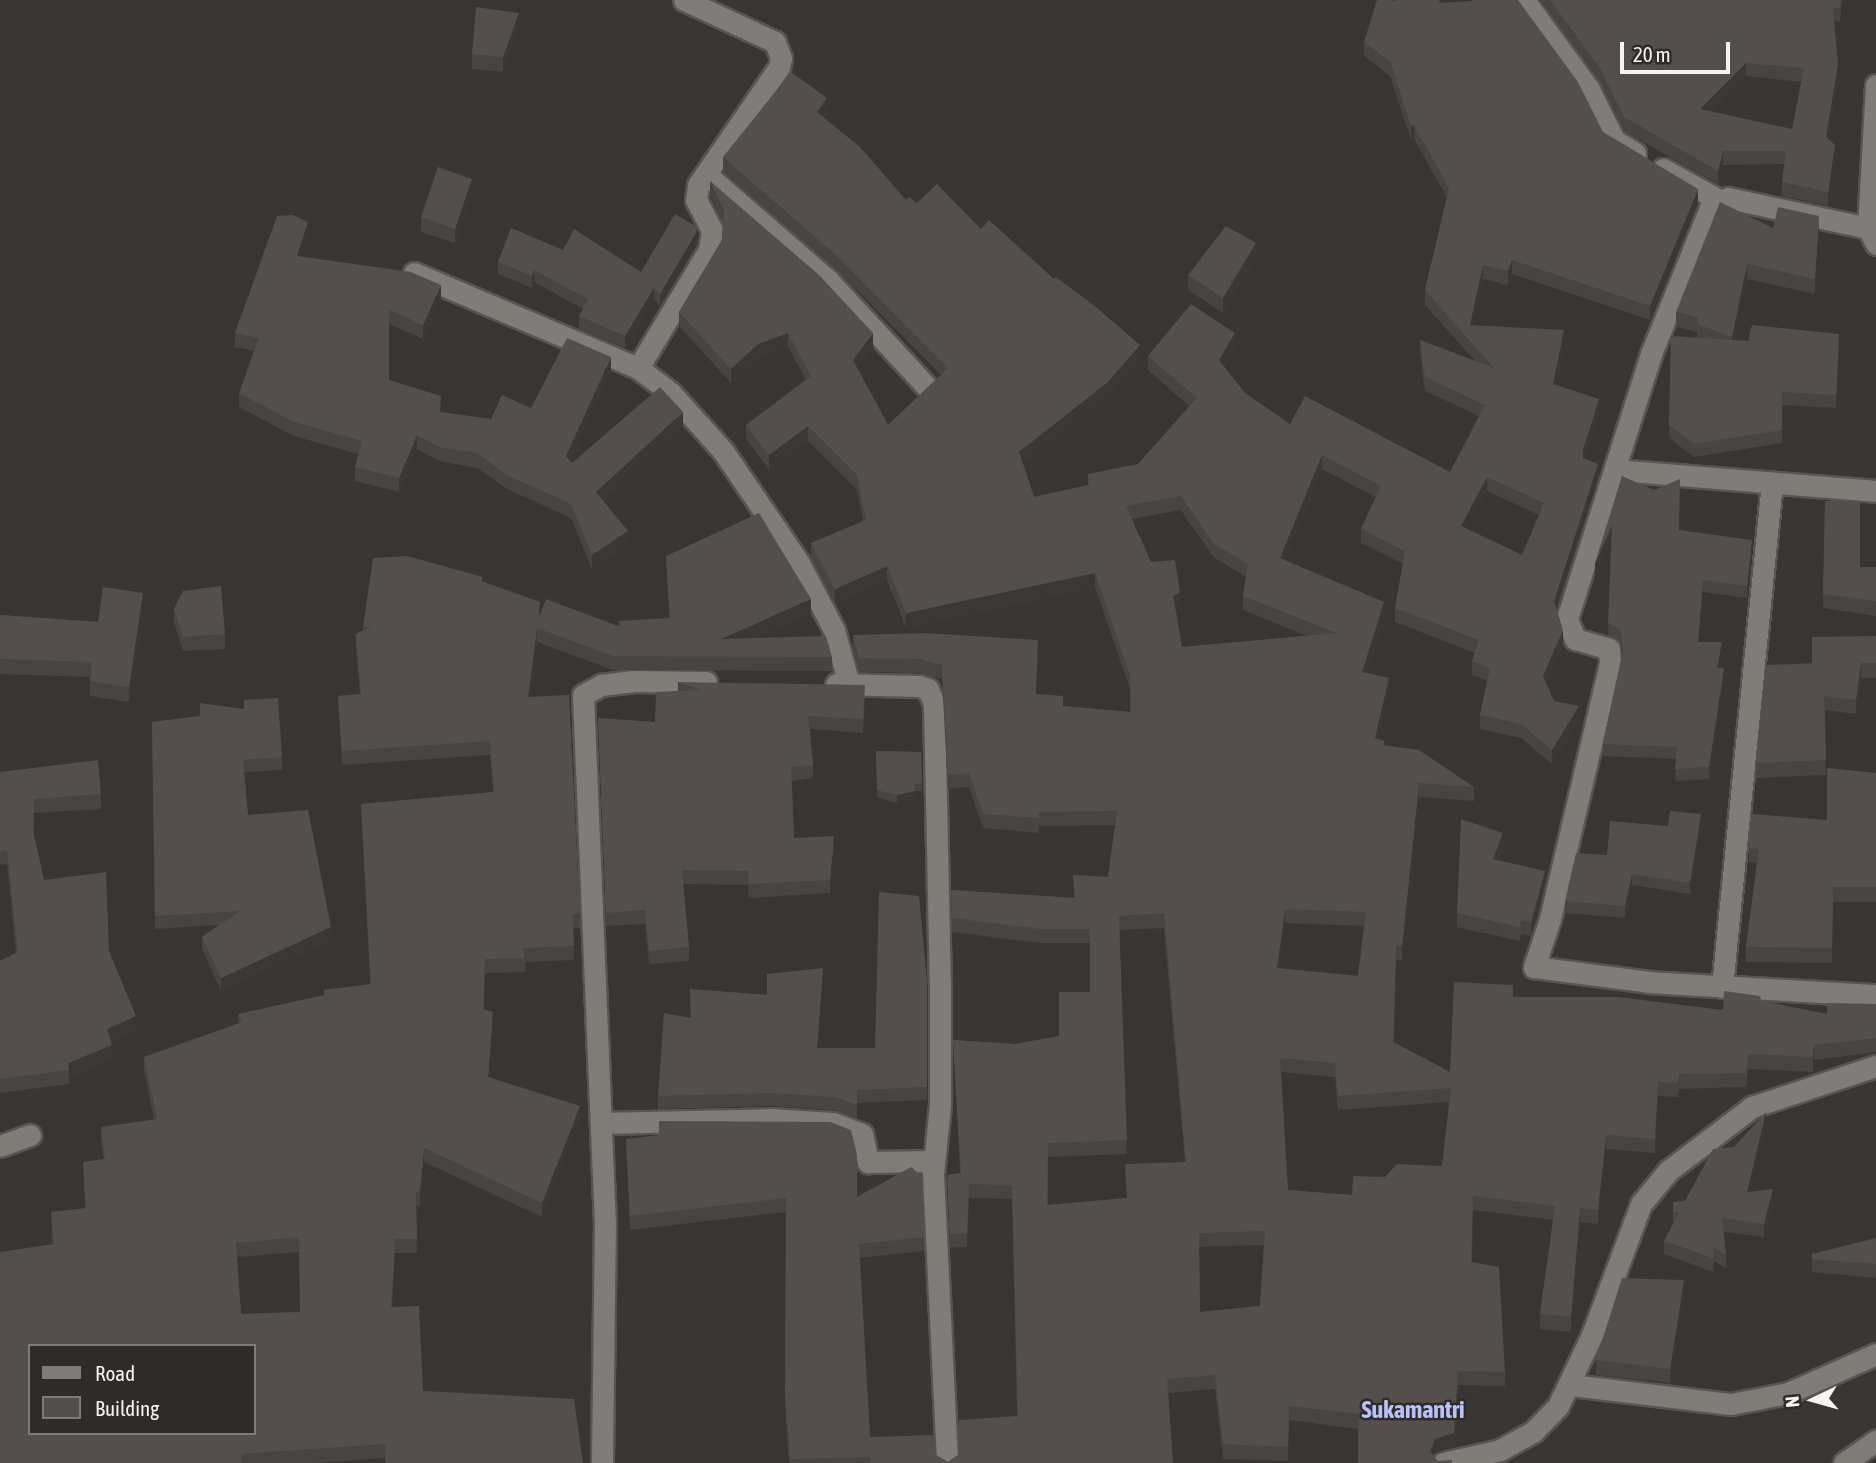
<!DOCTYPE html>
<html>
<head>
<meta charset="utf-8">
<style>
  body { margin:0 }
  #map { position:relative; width:1876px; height:1463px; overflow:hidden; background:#393532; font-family:"Asap Condensed",sans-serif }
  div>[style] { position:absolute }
  .roads { filter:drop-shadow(2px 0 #585452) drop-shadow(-2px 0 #585452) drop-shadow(0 2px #585452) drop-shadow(0 -2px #585452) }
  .minor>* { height:21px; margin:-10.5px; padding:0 10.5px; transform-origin:10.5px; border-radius:10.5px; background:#807c78 }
  .wall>* { inset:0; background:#484441 }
  .shaded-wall>* { inset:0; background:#3b3735 }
  .building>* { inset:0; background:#544f4c }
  span { translate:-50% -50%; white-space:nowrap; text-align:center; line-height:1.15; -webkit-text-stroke:5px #2f2b28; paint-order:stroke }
  .quarter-label { font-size:24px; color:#b8c2fa; font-weight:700 }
  .legend { position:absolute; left:28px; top:1344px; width:228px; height:91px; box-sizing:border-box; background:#2f2b28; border:2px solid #7f7b79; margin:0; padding:9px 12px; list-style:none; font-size:21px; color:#f7f4f2 }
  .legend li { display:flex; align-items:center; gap:14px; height:35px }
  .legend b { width:35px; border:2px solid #7f7b79 }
  .north { position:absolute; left:1778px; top:1365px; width:70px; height:70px; -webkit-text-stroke:5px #2f2b28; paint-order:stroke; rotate:265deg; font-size:19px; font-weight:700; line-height:28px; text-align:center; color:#f7f4f2 }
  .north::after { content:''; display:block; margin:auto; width:24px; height:32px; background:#f7f4f2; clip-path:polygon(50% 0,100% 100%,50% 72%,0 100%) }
  .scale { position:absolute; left:1620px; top:42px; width:110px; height:32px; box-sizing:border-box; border:4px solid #f7f4f2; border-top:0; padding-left:9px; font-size:21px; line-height:24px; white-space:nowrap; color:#f7f4f2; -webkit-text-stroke:5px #2f2b28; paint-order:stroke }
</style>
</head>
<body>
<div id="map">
  <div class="roads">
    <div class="minor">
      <div style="left:1524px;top:0;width:110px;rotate:53.9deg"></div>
      <div style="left:1589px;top:89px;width:57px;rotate:63.9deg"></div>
      <div style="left:1614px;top:140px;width:25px;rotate:32deg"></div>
      <div style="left:1876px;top:85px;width:143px;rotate:93.2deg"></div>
      <div style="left:1868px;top:228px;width:18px;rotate:63deg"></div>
      <div style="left:1663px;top:169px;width:64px;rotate:29deg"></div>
      <div style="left:706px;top:174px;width:162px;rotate:41deg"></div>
      <div style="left:828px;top:280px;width:146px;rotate:47.2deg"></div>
      <div style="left:1868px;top:228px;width:143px;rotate:-167.9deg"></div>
      <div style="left:1728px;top:198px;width:21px;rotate:151deg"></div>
      <div style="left:1710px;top:208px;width:157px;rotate:112deg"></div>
      <div style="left:1651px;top:354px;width:278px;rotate:107.6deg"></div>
      <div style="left:1567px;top:619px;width:22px;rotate:68deg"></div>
      <div style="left:1575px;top:639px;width:35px;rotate:16deg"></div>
      <div style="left:1609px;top:649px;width:14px;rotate:86deg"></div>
      <div style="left:1610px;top:663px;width:263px;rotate:103.2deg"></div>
      <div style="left:1550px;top:919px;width:51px;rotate:108.4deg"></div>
      <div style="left:1534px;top:967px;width:116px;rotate:7.4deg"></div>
      <div style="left:1649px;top:982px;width:227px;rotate:3.3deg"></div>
      <div style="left:414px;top:273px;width:243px;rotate:23deg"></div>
      <div style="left:638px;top:368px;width:40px;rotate:37deg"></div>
      <div style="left:670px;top:392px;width:79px;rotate:48.1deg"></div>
      <div style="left:723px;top:451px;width:135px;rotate:55.8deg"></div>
      <div style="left:799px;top:563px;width:76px;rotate:62.4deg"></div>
      <div style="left:834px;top:630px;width:56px;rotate:74.5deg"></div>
      <div style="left:638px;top:368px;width:138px;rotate:-59deg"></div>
      <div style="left:709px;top:250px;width:20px;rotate:-81deg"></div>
      <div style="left:712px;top:230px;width:34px;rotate:-118deg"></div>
      <div style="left:696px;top:200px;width:15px;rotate:-82deg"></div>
      <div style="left:698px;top:185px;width:143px;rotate:-55.5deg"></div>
      <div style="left:779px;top:67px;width:9px;rotate:-77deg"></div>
      <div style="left:781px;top:58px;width:17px;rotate:-111deg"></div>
      <div style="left:775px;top:42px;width:100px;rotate:-155.2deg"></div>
      <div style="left:1616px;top:470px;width:261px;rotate:4.6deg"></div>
      <div style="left:836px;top:684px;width:83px;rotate:1.4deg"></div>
      <div style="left:919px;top:686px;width:9px;rotate:18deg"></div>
      <div style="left:928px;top:689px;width:16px;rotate:68deg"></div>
      <div style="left:934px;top:704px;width:278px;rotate:88.8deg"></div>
      <div style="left:940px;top:982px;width:123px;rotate:90deg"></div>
      <div style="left:940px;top:1105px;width:69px;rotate:95.8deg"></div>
      <div style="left:933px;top:1174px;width:289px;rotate:87.2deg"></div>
      <div style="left:1722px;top:987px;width:507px;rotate:-84.35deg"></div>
      <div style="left:601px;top:1123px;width:170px;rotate:-1.3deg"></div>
      <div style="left:771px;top:1119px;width:62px;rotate:3.7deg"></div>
      <div style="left:833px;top:1123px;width:31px;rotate:21deg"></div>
      <div style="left:862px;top:1134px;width:29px;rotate:78deg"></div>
      <div style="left:868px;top:1162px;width:66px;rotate:-0.9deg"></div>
      <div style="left:0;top:1146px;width:32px;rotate:-20deg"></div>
      <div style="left:1571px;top:1385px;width:161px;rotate:6.8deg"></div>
      <div style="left:1731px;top:1404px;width:58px;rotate:-10.9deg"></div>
      <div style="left:1788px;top:1393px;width:96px;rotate:-23.9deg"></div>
      <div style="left:602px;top:1463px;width:238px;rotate:-89.3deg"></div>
      <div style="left:605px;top:1225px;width:530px;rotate:-92.38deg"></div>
      <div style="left:583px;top:695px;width:21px;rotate:-29deg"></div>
      <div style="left:601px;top:685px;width:31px;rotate:-7deg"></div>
      <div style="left:632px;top:681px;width:74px;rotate:0.8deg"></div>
      <div style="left:1443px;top:1463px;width:58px;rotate:-12.8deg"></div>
      <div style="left:1500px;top:1450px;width:38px;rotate:-29deg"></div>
      <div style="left:1533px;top:1432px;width:36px;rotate:-46deg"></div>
      <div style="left:1558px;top:1406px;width:79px;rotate:-64.4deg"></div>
      <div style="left:1592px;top:1335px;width:140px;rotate:-69.5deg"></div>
      <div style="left:1641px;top:1204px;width:43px;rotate:-50.7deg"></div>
      <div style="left:1668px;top:1171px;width:106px;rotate:-37.3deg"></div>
      <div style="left:1752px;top:1107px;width:131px;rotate:-18.3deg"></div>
      <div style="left:1844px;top:1463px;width:39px;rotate:-35deg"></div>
    </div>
  </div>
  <div class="wall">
    <div style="clip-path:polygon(evenodd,1394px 0,1439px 0,1440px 3px,1603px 132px,1698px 203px,1650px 320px,1512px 274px,1508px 285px,1483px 279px,1473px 325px,1564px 344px,1556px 385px,1599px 413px,1585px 459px,1598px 478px,1557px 608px,1563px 645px,1546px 683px,1554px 701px,1579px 720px,1552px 764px,1521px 738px,1480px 729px,1480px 715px,1487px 681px,1472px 675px,1472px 661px,1475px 653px,1395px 622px,1395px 608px,1403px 564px,1361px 543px,1361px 529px,1376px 497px,1322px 469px,1285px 560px,1384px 616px,1366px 673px,1389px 692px,1378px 739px,1385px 745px,1474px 787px,1474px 801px,1419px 797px,1402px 961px,1396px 960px,1394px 1042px,1450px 1072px,1513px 997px,1723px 1010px,1761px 1001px,1827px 1014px,1876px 1004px,1876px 1052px,1814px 1060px,1813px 1072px,1748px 1069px,1746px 1087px,1679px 1089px,1678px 1097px,1658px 1096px,1655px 1153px,1606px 1149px,1598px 1224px,1580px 1222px,1571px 1332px,1540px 1329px,1540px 1314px,1553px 1220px,1473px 1210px,1472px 1262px,1505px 1372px,1505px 1386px,1458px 1385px,1454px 1447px,1435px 1453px,1434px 1455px,1358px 1463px,1358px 1429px,1289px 1420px,1288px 1461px,1223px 1459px,1215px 1389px,1168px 1393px,1173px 1463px,789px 1463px,785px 1408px,786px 1212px,630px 1230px,626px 1139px,857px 1197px,924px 1237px,924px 1251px,860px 1258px,870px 1437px,936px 1455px,948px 1462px,1017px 1416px,1012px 1199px,969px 1198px,967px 1247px,950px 1248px,947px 1175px,960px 1173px,953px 1040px,1015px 1044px,1059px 1036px,1090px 992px,1090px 943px,1040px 943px,952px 932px,951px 890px,1074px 898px,1073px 875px,1108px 877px,1115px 825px,1039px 826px,1039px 833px,983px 828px,969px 787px,948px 789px,942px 679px,919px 673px,859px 672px,853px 650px,853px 635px,1036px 694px,1063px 706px,1130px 712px,1130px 689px,1095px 587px,906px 628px,887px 580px,835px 603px,811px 557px,811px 543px,863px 521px,857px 490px,808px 441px,769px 470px,746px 439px,746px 425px,806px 380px,788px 347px,758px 359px,731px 383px,679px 326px,679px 312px,722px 240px,723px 223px,710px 195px,710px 181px,873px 348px,857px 369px,888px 425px,941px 375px,837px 270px,723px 172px,723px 157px,827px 113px,824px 118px,906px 200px,981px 229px,1140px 360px,1108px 396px,1023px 463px,1034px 497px,1088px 485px,1088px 474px,1138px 464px,1189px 406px,1148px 370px,1148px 356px,1235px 348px,1224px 367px,1245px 393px,1290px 424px,1450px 472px,1479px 416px,1425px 391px,1420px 354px,1420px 340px,1475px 361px,1425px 305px,1425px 290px,1447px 198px,1414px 139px,1411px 140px,1390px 76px,1364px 56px,1364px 42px,1394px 0,1487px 491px,1539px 515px,1522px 555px,1467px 529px,1487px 491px,1394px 0,1181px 510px,1213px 557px,1246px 577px,1243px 596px,1243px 610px,1307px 636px,1182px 647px,1176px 609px,1180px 607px,1151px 562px,1132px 519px,1181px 510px,1394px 0,1285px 923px,1364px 926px,1358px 976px,1279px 968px,1285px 923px,1394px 0,1164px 928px,1185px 1162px,1126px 1198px,1048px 1205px,1048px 1157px,1127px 1154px,1119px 930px,1164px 928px,1394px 0,1281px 1072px,1335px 1077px,1338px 1110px,1449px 1102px,1442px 1166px,1385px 1177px,1352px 1195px,1288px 1190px,1281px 1072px,1394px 0,1264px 1245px,1260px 1306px,1200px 1312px,1199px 1247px,1264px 1245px)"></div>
    <div style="clip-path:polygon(evenodd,1540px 0,1842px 0,1840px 22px,1834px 21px,1838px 78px,1828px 139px,1835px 159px,1828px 206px,1782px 196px,1782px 182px,1784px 164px,1723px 165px,1718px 184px,1624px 131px,1600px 81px,1540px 0,1746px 76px,1801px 82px,1792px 129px,1711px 112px,1746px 76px)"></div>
    <div style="clip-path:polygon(519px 27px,503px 72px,472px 69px,472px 54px)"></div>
    <div style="clip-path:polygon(472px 194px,455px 243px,421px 232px,421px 217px)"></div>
    <div style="clip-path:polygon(1773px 228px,1819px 231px,1815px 294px,1747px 279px,1734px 340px,1839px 347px,1836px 408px,1782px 405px,1782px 443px,1694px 457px,1669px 438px,1671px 336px,1697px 338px,1697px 332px,1676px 327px,1676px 312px)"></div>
    <div style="clip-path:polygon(308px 236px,301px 257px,441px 299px,423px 339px,389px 324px,389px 380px,440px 412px,491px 419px,531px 408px,611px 371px,570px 461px,572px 463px,683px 426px,603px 500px,628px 545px,592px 569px,571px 518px,507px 489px,477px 468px,439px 461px,417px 449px,399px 492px,355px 481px,355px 467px,358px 454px,294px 436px,239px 407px,239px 393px,254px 351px,235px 347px,235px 333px)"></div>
    <div style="clip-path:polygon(697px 240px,696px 245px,660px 306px,654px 300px,625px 348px,579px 329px,579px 316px,583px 309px,534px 282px,532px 288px,498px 274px,498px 262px,563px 250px,641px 272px)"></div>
    <div style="clip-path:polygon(1256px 258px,1223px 313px,1188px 290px,1188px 275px)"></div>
    <div style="clip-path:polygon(1622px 476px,1679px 530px,1752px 552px,1747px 598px,1703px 592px,1699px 642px,1722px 654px,1719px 668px,1724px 680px,1709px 779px,1675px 781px,1676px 759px,1603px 756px,1603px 744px,1622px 656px,1620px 641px,1608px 635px,1612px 538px,1595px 576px)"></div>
    <div style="clip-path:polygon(1825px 501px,1860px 567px,1876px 567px,1876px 616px,1823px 608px)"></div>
    <div style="clip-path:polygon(evenodd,666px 556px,811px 614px,755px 638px,832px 657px,832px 671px,613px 670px,537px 642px,530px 697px,580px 913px,580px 928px,573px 928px,574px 960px,525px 962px,525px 972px,485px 973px,484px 1009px,493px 1027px,489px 1077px,580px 1120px,542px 1217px,424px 1162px,420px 1206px,416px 1206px,417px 1253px,395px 1253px,392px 1307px,423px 1391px,583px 1463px,385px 1463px,385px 1458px,316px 1463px,0 1463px,52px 1244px,51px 1212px,85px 1209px,83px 1162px,104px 1159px,101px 1141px,101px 1127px,154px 1120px,144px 1071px,144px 1057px,238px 1024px,238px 1014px,324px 995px,324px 990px,370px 984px,361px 804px,493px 792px,490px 755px,342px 765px,338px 696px,360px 694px,356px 648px,356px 634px,363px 630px,363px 627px,483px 581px,540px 614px,619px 626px,619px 621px,669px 618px,666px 556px,299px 1252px,300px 1312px,241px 1314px,237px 1257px,299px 1252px)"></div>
    <div style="clip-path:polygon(143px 608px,129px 702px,90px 696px,90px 677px,0 674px,0 615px,98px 622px)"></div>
    <div style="clip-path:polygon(174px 609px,225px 634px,225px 649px,183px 651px,174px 623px)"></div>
    <div style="clip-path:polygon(1876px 636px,1876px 678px,1861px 678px,1856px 714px,1825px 710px,1826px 775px,1756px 778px,1756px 763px,1812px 664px)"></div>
    <div style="clip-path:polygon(678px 682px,865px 698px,863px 733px,810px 729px,813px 765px,813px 778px,792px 781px,794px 838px,834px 849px,830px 893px,749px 898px,748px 885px,683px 884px,689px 947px,689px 961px,649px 964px,645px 924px,606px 926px,598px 718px,655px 722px,678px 691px)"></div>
    <div style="clip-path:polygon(244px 700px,282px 757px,282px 770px,244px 772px,248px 815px,331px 940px,221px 991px,202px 949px,202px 937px,219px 925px,155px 929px,152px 722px,200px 716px,244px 709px)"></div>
    <div style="clip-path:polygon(876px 751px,921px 752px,922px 791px,915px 791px,915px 799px,897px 803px,877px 797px)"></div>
    <div style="clip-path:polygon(0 772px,101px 794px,101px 809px,34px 813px,34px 834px,44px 880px,109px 951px,136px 1030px,111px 1042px,112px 1059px,69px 1077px,69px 1084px,0 1093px,0 961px,16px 953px,7px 864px,0 865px)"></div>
    <div style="clip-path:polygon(1876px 773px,1876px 902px,1833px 902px,1832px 963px,1746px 962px,1746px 947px,1757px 863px,1749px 862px,1749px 848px,1827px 820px)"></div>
    <div style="clip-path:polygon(1701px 825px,1690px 894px,1632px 885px,1625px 918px,1565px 913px,1565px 901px,1607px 855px,1668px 826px)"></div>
    <div style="clip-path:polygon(1503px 847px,1498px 860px,1545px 885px,1531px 936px,1521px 934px,1520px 941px,1457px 927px,1457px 913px)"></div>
    <div style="clip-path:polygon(823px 981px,818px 1048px,875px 1048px,927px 981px,927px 1100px,857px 1103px,857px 1118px,834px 1110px,772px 1106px,658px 1109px,658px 1096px,691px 1018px,690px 989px,767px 995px)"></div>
    <div style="clip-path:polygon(1766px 1125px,1750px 1192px,1773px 1203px,1764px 1237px,1724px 1232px,1726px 1255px,1726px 1268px,1714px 1261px,1713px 1272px,1664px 1254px,1664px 1241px,1673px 1224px,1673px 1202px,1685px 1201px,1734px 1147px)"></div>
    <div style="clip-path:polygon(1876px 1238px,1876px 1278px,1812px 1272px,1812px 1254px)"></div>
    <div style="clip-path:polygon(1684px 1295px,1670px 1383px,1596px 1375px,1596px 1360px)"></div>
  </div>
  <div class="shaded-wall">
    <div style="clip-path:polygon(519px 13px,519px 27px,503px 72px,503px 57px)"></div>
    <div style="clip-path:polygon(1746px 63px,1746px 76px,1700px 123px,1700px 109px)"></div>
    <div style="clip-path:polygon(1838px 64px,1838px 78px,1826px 150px,1826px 137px)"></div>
    <div style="clip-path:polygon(827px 98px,827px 113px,817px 126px,817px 112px)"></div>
    <div style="clip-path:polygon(1414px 125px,1414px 139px,1411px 140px,1411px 126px)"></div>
    <div style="clip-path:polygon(1835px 145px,1835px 159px,1828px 206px,1828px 192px)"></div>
    <div style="clip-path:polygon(1723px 151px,1723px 165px,1718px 184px,1718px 171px)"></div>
    <div style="clip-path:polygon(472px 179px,472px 194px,455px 243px,455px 229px)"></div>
    <div style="clip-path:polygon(1698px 189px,1698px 203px,1650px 320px,1650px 306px)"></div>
    <div style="clip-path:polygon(1819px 216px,1819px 231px,1815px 294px,1815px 279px)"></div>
    <div style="clip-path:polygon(308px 222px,308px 236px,297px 270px,297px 256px)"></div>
    <div style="clip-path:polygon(697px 227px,696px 245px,660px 306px,660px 294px)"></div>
    <div style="clip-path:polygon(1256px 243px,1256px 258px,1223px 313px,1223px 298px)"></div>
    <div style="clip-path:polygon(1512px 260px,1512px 274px,1508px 285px,1508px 271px)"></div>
    <div style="clip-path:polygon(1747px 264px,1747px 279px,1732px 351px,1732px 337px)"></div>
    <div style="clip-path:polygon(1483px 265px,1483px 279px,1470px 339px,1470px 325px)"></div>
    <div style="clip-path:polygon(534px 270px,534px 282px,532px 288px,532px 276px)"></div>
    <div style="clip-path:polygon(441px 285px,441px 299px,423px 339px,423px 325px)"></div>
    <div style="clip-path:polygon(654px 288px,654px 300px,625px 348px,625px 336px)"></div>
    <div style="clip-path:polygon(1564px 330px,1564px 344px,1553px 398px,1553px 384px)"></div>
    <div style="clip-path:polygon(788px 333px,788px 347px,758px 359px,731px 383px,731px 369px,758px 344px)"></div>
    <div style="clip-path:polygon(873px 333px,873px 348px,853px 375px,853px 360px)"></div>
    <div style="clip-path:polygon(1235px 333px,1235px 348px,1219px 375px,1219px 360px)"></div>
    <div style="clip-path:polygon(1140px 345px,1140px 360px,1108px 396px,1019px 466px,1019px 452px)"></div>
    <div style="clip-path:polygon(611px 357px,611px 371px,566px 470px,566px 456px)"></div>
    <div style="clip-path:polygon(1599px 399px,1599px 413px,1583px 464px,1583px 450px)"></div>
    <div style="clip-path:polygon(683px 412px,683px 426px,596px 506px,596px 492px)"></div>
    <div style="clip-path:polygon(808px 426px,808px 441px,769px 470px,769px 455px)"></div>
    <div style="clip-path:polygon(417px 435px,417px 449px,399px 492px,399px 478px)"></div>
    <div style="clip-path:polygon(1322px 455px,1322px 469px,1280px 573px,1280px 558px)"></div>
    <div style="clip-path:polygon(1598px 464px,1598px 478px,1554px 615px,1554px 601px)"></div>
    <div style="clip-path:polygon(1487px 477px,1487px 491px,1461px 541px,1461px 526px)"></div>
    <div style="clip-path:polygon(1612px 525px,1612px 537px,1595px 576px,1595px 563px)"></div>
    <div style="clip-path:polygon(628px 531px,628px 545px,592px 569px,592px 555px)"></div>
    <div style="clip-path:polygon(1752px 540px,1752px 552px,1747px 598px,1747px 586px)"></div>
    <div style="clip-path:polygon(887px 566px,887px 580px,835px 603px,835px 589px)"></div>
    <div style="clip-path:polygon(1095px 573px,1095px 587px,906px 628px,906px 613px)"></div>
    <div style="clip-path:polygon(1703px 580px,1703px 592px,1698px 654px,1698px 642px)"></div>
    <div style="clip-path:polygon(143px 593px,143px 608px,129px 702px,129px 687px)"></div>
    <div style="clip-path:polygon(1180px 593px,1180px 607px,1173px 610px,1173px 596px)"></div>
    <div style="clip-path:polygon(811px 599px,811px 614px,721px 653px,721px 639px)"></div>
    <div style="clip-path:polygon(1384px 602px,1384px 616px,1362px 686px,1362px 672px)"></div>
    <div style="clip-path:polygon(537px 628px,537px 642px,528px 712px,528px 697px)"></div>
    <div style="clip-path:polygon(1563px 630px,1563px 645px,1543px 690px,1543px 676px)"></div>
    <div style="clip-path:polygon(1722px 642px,1722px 654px,1717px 680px,1717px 668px)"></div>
    <div style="clip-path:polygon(1861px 663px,1861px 678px,1856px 714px,1856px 700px)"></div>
    <div style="clip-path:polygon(1724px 668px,1724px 680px,1709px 779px,1709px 767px)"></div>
    <div style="clip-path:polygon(1389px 678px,1389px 692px,1375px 752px,1375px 738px)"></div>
    <div style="clip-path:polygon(1579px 706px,1579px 720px,1552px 764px,1552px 750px)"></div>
    <div style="clip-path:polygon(1419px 783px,1419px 797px,1402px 961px,1402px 947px)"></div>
    <div style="clip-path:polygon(915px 791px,915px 799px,897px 803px,897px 795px)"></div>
    <div style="clip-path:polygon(1701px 814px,1701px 825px,1690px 894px,1690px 883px)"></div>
    <div style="clip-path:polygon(1503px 833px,1503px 847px,1493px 873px,1493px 859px)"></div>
    <div style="clip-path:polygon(834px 836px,834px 849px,830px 893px,830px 880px)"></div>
    <div style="clip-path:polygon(1545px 871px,1545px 885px,1531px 936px,1531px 922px)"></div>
    <div style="clip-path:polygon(1632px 874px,1632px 885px,1625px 918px,1625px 906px)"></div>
    <div style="clip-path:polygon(1285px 909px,1285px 923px,1277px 982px,1277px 968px)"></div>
    <div style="clip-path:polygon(331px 927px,331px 940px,221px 991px,221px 978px)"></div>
    <div style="clip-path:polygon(823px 968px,823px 981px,817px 1061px,817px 1048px)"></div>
    <div style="clip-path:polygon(493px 1012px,493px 1027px,488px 1091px,488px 1077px)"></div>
    <div style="clip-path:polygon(136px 1016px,136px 1030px,107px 1043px,107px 1029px)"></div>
    <div style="clip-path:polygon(112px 1045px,112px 1059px,69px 1077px,68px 1063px)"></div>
    <div style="clip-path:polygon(1814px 1045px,1814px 1060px,1813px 1072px,1813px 1057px)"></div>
    <div style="clip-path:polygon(1658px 1082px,1658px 1096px,1655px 1153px,1655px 1139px)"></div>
    <div style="clip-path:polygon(580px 1106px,580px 1120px,542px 1217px,542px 1203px)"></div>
    <div style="clip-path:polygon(1766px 1112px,1766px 1125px,1747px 1206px,1747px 1192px)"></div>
    <div style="clip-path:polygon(1606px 1135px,1606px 1149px,1598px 1224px,1598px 1210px)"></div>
    <div style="clip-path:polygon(424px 1148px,424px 1162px,420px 1206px,420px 1191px)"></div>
    <div style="clip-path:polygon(1773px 1189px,1773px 1203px,1764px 1237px,1764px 1224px)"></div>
    <div style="clip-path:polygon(1580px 1208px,1580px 1222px,1571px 1332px,1571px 1317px)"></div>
    <div style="clip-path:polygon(1684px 1280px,1684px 1295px,1670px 1383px,1670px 1369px)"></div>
    <div style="clip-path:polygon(1458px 1371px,1454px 1447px,1435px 1453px,1431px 1463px,1430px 1451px)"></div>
  </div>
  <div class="building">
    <div style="clip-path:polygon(evenodd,1377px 0,1391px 0,1397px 2px,1397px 0,1439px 0,1440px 3px,1471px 1px,1473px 0,1518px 0,1578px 82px,1603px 132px,1698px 189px,1650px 306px,1512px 260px,1508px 271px,1483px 265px,1470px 325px,1564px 330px,1553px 384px,1599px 399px,1583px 450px,1583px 458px,1598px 464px,1554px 601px,1563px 630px,1543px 676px,1554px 701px,1579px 706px,1552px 750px,1521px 724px,1480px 715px,1490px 668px,1472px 661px,1479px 640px,1395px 608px,1405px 551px,1361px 529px,1381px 486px,1322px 455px,1280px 558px,1384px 602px,1362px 672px,1389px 678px,1375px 738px,1385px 741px,1383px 745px,1419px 750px,1474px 787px,1419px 783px,1402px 947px,1396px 946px,1393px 1042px,1450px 1072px,1454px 982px,1513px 985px,1513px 997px,1618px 997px,1723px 1010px,1724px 991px,1760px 996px,1761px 1001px,1827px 1014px,1827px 1003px,1876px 1004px,1876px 1038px,1814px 1045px,1813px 1057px,1748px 1054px,1746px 1073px,1679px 1074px,1678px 1083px,1658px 1082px,1655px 1139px,1606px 1135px,1598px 1210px,1580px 1208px,1571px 1317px,1540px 1314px,1555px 1206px,1473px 1196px,1471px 1262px,1499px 1267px,1505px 1372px,1458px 1371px,1454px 1433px,1435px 1439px,1430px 1451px,1438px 1461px,1452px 1460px,1452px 1463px,1358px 1463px,1359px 1414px,1289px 1406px,1288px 1447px,1223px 1444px,1215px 1375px,1167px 1379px,1173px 1463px,871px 1463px,870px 1457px,790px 1459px,785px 1394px,786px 1198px,630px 1216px,626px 1139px,659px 1135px,659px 1121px,830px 1122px,851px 1130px,857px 1155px,857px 1197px,911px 1167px,921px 1176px,924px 1237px,859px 1244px,870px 1437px,933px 1435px,936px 1455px,948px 1462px,959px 1454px,959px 1420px,1018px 1416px,1012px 1185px,969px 1184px,967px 1233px,950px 1234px,947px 1175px,961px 1173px,953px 1040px,1015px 1044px,1059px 1036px,1059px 992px,1090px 992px,1090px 929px,1040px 929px,952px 918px,951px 890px,1075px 898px,1073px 875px,1108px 877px,1117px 811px,1038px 812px,1039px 818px,983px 814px,969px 773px,948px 775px,942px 665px,919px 659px,859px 658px,853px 635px,925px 633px,1038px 640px,1036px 694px,1063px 696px,1063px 706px,1131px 712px,1130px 675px,1095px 573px,906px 613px,887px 566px,835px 589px,811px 543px,866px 520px,857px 475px,808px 426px,769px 455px,746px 425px,811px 376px,788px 333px,758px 344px,731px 369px,679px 312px,722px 240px,724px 210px,710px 181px,819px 275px,873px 333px,853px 360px,888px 425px,948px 368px,837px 256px,723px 157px,791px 72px,827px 98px,817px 112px,860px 147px,906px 200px,909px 197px,917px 203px,937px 184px,981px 229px,989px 220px,1054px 279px,1056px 277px,1096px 307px,1140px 345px,1108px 382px,1019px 452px,1034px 497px,1089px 485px,1088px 474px,1138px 464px,1197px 398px,1148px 356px,1191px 304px,1235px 333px,1219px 360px,1245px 393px,1290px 424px,1305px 396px,1450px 472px,1485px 405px,1425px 377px,1420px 340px,1494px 368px,1425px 290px,1449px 188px,1414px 125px,1411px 126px,1390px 61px,1364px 42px,1377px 0,1487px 477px,1544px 503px,1522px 555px,1461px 526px,1487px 477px,1377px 0,1181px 496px,1213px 543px,1248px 564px,1243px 596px,1337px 633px,1182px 647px,1173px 596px,1180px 593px,1175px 560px,1151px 562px,1126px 506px,1181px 496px,1377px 0,1285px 909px,1366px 912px,1358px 976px,1277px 968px,1285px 909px,1377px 0,1164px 913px,1186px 1162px,1125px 1164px,1127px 1198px,1047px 1205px,1048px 1143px,1127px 1140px,1119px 916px,1164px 913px,1377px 0,1280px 1058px,1335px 1063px,1338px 1096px,1451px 1088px,1442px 1166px,1397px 1164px,1385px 1177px,1353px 1176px,1352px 1195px,1288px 1190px,1280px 1058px,1377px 0,1265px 1231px,1260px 1306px,1200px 1312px,1199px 1233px,1265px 1231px)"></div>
    <div style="clip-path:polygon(evenodd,1550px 0,1841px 0,1840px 8px,1833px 8px,1838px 64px,1826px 137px,1835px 145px,1828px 192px,1782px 182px,1786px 151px,1723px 151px,1718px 171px,1624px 117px,1600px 68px,1550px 0,1746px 63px,1804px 68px,1792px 129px,1700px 109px,1746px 63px)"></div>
    <div style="clip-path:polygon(476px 7px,519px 13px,503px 57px,472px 54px)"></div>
    <div style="clip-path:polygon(438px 167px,472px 179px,455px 229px,421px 217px)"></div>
    <div style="clip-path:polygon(1720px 202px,1773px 228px,1778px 207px,1819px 216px,1815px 279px,1747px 264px,1732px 337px,1697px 324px,1698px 317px,1676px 312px)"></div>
    <div style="clip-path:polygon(675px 214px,697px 227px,696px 233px,660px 294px,654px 288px,625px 336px,579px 316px,588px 299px,534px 270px,532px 276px,498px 262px,511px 228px,563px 250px,574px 229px,641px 272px)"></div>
    <div style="clip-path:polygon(293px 215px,308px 222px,297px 256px,411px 272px,441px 285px,423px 325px,389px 310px,389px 380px,441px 396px,440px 412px,491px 419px,502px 395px,531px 408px,567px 338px,611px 357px,566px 456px,572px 463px,660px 387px,683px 412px,596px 492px,628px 531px,592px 555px,571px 504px,507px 475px,477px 453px,439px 447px,417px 435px,399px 478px,355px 467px,362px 441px,294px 422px,239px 393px,259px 338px,235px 333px,277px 216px)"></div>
    <div style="clip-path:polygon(1226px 226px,1256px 243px,1223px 298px,1188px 275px)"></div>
    <div style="clip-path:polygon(1752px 325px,1839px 334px,1836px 395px,1782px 392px,1782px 430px,1694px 444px,1669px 425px,1671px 336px,1748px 341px)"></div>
    <div style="clip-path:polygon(1622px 476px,1654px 490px,1680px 479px,1679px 530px,1752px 540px,1747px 586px,1703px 580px,1698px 642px,1722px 642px,1717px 668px,1724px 668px,1709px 767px,1675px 769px,1677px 747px,1603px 744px,1623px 650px,1620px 629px,1608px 623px,1612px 525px,1595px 563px)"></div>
    <div style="clip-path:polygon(1825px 501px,1860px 501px,1860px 567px,1876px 567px,1876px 601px,1823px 594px)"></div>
    <div style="clip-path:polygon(evenodd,759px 513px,811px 599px,721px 639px,826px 636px,832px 657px,613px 656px,537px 628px,528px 697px,569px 695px,580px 913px,573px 914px,574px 946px,523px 948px,525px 958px,485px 959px,483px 1009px,493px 1012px,488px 1077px,580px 1106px,542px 1203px,424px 1148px,420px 1191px,416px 1192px,417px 1239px,395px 1239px,391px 1307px,419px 1306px,423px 1391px,574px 1399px,583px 1463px,386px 1463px,385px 1444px,241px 1454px,241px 1463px,0 1463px,0 1252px,54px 1244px,51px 1212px,86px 1208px,83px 1162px,105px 1159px,101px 1127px,157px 1119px,144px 1057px,242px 1022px,238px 1014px,325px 995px,324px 990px,371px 984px,361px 804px,494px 792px,490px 741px,342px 751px,338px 696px,361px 694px,356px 634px,372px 626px,363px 627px,373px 558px,407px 556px,483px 577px,481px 581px,540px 602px,538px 620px,546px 599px,621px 627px,619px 621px,670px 618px,666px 556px,759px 513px,299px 1237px,300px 1312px,241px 1314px,236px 1243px,299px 1237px,759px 513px,30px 1346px,254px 1346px,254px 1433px,30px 1433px,30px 1346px)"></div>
    <div style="clip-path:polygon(221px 586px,225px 634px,183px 637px,174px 609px,183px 591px)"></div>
    <div style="clip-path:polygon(103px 587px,143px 593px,129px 687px,90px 681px,92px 662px,0 659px,0 615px,98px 622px)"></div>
    <div style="clip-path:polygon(1876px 636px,1876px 663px,1861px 663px,1856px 700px,1824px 696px,1826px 760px,1756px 763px,1766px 665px,1820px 663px,1812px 663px,1812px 637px)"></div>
    <div style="clip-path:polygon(678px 682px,865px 685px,863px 719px,808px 716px,813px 765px,791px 767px,794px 838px,834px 836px,830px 880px,749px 884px,748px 871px,682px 870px,689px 947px,649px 951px,645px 910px,606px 913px,598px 718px,655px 722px,656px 692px,700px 690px)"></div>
    <div style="clip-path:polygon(278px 698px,282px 757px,243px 760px,248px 815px,308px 810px,331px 927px,221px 978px,202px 937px,240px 911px,155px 916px,152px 722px,200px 716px,200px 703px,244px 709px,244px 700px)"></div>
    <div style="clip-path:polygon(876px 751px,921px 752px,922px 783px,914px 784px,915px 791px,897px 795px,877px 790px)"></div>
    <div style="clip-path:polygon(98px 760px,101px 794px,34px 799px,33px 831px,44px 880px,106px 872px,109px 951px,136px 1016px,107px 1029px,112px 1045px,68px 1063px,69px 1070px,0 1079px,0 961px,18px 952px,7px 850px,0 851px,0 772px)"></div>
    <div style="clip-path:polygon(1827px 768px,1876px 773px,1876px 887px,1833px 887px,1832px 948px,1746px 947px,1759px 849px,1749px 848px,1752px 814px,1827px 820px)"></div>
    <div style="clip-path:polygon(1670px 811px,1701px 814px,1690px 883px,1632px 874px,1625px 906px,1565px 901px,1576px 853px,1607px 855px,1610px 821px,1668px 826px)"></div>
    <div style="clip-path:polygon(1461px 819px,1503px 833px,1493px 859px,1545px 871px,1531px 922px,1521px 920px,1520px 927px,1457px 913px)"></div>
    <div style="clip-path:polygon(879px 892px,919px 896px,927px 981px,927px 1087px,857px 1090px,857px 1105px,834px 1097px,772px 1093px,658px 1096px,664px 1013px,691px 1018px,690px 989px,767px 995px,767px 974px,823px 968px,817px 1048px,875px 1048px)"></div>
    <div style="clip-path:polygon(1766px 1112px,1747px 1192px,1773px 1189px,1764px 1224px,1722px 1218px,1726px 1255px,1714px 1247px,1713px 1258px,1664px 1241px,1679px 1213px,1673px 1212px,1673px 1202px,1685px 1201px,1713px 1149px,1734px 1147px)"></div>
    <div style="clip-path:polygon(1876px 1238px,1876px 1264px,1812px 1259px,1812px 1254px)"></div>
    <div style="clip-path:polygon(1622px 1278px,1684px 1280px,1670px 1369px,1596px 1360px)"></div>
  </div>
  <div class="quarter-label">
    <span style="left:1413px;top:1410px">Sukamantri</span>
  </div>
  <ul class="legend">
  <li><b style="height:9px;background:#807c78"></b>Road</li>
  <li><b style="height:19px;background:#544f4c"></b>Building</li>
  </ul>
  <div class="north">N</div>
  <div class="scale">20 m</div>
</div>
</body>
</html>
